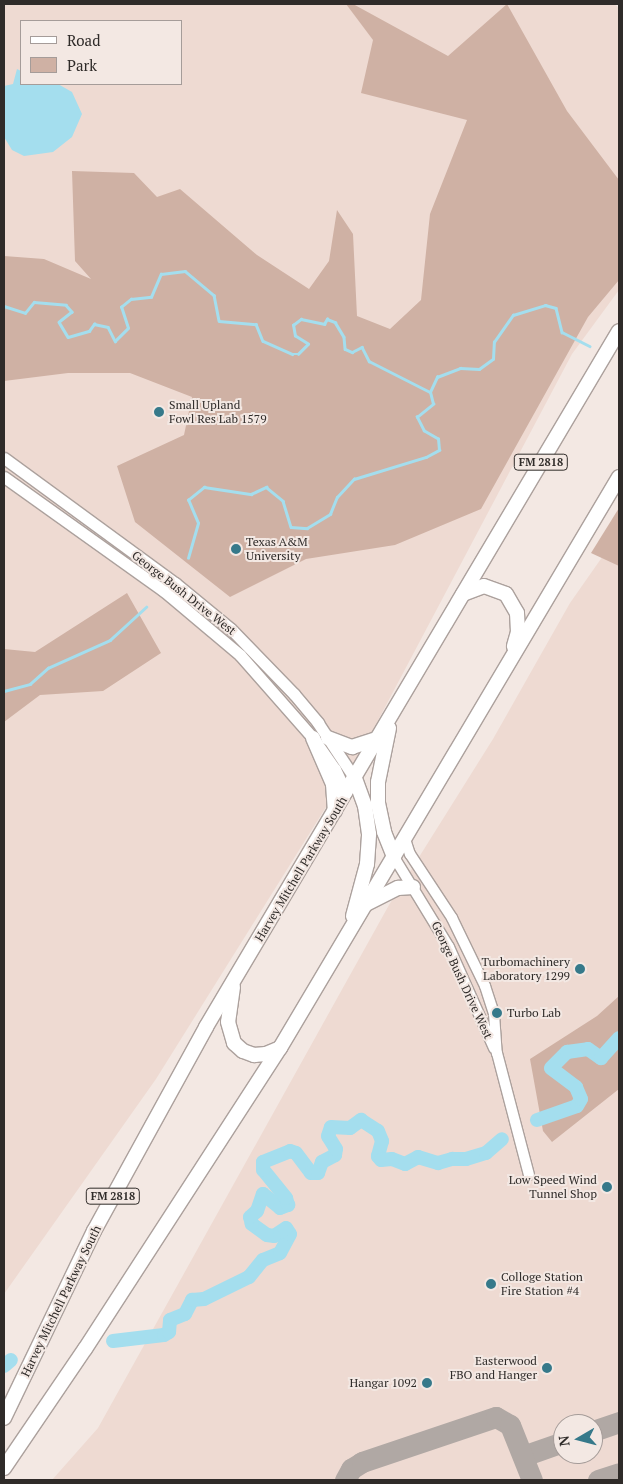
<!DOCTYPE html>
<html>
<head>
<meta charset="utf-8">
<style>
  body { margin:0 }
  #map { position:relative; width:623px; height:1484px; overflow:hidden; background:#f3e8e3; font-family:"PT Serif",serif }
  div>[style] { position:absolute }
  .built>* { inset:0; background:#eedad2 }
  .green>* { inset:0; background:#cfb1a4 }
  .water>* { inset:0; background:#a4deee }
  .stream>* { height:2.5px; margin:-1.25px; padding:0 1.25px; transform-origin:1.25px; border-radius:1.25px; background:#a4deee }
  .river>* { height:14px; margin:-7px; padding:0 7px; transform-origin:7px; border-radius:7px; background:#a4deee }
  .taxiway>* { height:21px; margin:-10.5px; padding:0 10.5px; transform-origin:10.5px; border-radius:10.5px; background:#b0a8a4 }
  .roads { filter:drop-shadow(1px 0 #aca19d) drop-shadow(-1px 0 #aca19d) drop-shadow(0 1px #aca19d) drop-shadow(0 -1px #aca19d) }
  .tertiary>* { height:10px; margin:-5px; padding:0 5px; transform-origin:5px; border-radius:5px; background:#fff }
  .secondary>* { height:11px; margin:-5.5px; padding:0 5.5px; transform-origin:5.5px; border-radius:5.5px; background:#fff }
  .trunk>* { height:14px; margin:-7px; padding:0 7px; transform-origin:7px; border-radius:7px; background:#fff }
  .dots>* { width:14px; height:14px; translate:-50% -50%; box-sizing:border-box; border:2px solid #f3e8e3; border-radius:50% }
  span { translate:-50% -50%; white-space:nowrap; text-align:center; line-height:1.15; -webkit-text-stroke:4px #f3e8e3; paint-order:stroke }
  .shield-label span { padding:1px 4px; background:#f3e8e3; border:1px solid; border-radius:4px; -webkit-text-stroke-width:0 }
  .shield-label { font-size:11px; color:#2f2b29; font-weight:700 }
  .poi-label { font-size:12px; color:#2f2b29 }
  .left { translate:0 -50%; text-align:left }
  .right { translate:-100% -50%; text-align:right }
  .street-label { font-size:12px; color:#2f2b29 }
  .frame { position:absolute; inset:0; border:5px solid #2f2b29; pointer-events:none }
  .legend { position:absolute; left:20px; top:20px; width:162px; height:65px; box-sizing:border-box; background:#f3e8e3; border:1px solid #a59c99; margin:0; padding:6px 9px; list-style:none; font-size:15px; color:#2f2b29 }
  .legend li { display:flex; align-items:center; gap:10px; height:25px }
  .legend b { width:25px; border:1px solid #a59c99 }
  .north { position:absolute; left:553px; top:1414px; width:50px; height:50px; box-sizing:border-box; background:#f3e8e3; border:1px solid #a59c99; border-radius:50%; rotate:262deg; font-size:14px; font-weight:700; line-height:20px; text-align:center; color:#2f2b29 }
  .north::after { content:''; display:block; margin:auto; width:18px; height:22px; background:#36798a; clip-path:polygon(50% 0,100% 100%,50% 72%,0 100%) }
</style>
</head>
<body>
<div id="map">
  <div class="built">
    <div style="clip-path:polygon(evenodd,4px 4px,614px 4px,619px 8px,619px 290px,572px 354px,366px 743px,156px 1079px,4px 1294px,4px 4px,21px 21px,181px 21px,181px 84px,21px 84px,21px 21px)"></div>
    <div style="clip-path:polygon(evenodd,619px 533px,619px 1480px,52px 1480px,98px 1428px,389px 905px,493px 739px,570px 603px,619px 533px,563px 1424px,593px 1424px,593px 1454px,563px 1454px,563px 1424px)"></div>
  </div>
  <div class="green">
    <div style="clip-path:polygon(346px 4px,353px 4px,448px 56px,507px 4px,567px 111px,619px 180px,619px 280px,588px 317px,481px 509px,395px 545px,306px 559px,230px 597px,135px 522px,117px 466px,184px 435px,192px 397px,130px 373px,68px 373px,4px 381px,4px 256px,44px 259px,91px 279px,75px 261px,72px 171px,134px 173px,157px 197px,180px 189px,257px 255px,309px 289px,329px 261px,337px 210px,353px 234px,357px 316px,390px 329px,421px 300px,430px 214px,467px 120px,361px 93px,373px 40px)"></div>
    <div style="clip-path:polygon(619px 508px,619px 566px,591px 553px)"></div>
    <div style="clip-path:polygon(127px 593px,161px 653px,103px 691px,40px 695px,4px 722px,4px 649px,35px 652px)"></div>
    <div style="clip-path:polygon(619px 996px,619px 1089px,552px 1142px,543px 1131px,530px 1059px,597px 1016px)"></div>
  </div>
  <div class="water">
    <div style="clip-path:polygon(17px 69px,21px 71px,21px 84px,58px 84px,72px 92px,82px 114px,72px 137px,53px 152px,24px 156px,12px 150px,4px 137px,4px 86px,13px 84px)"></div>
  </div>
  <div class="stream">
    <div style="left:4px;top:306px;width:22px;rotate:18deg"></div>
    <div style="left:25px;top:313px;width:14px;rotate:-51deg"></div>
    <div style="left:34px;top:302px;width:32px;rotate:5deg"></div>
    <div style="left:66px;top:305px;width:9px;rotate:49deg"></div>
    <div style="left:72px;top:312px;width:16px;rotate:142deg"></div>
    <div style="left:59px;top:322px;width:17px;rotate:59deg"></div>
    <div style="left:68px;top:337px;width:22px;rotate:-16deg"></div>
    <div style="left:89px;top:331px;width:9px;rotate:-54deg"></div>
    <div style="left:94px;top:324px;width:14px;rotate:12deg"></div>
    <div style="left:108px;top:327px;width:16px;rotate:63deg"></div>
    <div style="left:115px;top:341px;width:18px;rotate:-45deg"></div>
    <div style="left:128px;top:328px;width:22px;rotate:-108deg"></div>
    <div style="left:121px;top:307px;width:13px;rotate:-39deg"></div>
    <div style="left:131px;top:299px;width:20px;rotate:-6deg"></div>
    <div style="left:151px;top:297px;width:25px;rotate:-67deg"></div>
    <div style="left:161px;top:274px;width:24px;rotate:-7deg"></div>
    <div style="left:185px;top:271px;width:38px;rotate:40deg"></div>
    <div style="left:214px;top:295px;width:26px;rotate:79deg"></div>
    <div style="left:219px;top:321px;width:37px;rotate:5deg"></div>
    <div style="left:256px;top:324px;width:18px;rotate:68deg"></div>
    <div style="left:263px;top:341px;width:32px;rotate:24deg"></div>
    <div style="left:292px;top:354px;width:6px"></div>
    <div style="left:298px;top:354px;width:14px;rotate:-45deg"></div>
    <div style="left:308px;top:344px;width:15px;rotate:-148deg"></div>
    <div style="left:295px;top:336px;width:11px;rotate:-100deg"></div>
    <div style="left:293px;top:325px;width:10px;rotate:-37deg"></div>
    <div style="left:301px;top:319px;width:24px;rotate:12deg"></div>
    <div style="left:324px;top:324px;width:6px;rotate:-59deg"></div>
    <div style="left:327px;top:319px;width:9px;rotate:21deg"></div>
    <div style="left:335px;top:322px;width:17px;rotate:59deg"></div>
    <div style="left:344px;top:337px;width:12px;rotate:85deg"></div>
    <div style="left:345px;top:349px;width:8px;rotate:23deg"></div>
    <div style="left:352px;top:352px;width:11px;rotate:-27deg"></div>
    <div style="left:362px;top:347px;width:16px;rotate:63deg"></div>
    <div style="left:369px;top:361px;width:68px;rotate:26.9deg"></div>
    <div style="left:430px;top:392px;width:17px;rotate:-65deg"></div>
    <div style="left:437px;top:377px;width:25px;rotate:-21deg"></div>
    <div style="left:460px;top:368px;width:19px;rotate:3deg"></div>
    <div style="left:479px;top:369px;width:17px;rotate:-36deg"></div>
    <div style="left:493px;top:359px;width:17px;rotate:-87deg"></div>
    <div style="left:494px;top:342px;width:33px;rotate:-55deg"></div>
    <div style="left:513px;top:315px;width:34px;rotate:-17deg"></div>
    <div style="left:545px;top:305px;width:11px;rotate:15deg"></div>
    <div style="left:556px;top:308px;width:25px;rotate:76deg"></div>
    <div style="left:562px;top:332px;width:31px;rotate:27deg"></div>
    <div style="left:188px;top:558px;width:36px;rotate:-74deg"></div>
    <div style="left:198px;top:523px;width:25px;rotate:-113deg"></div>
    <div style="left:188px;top:500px;width:21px;rotate:-39deg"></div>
    <div style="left:204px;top:487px;width:48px;rotate:8.5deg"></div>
    <div style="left:251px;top:494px;width:17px;rotate:-25deg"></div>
    <div style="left:266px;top:487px;width:22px;rotate:39deg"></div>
    <div style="left:283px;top:501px;width:27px;rotate:73deg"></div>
    <div style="left:291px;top:527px;width:16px;rotate:4deg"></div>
    <div style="left:307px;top:528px;width:27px;rotate:-31deg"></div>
    <div style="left:330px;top:514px;width:18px;rotate:-68deg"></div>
    <div style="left:337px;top:497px;width:25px;rotate:-47deg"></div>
    <div style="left:354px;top:479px;width:75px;rotate:-17deg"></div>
    <div style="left:426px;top:457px;width:15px;rotate:-28deg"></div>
    <div style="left:439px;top:450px;width:11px;rotate:-95deg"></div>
    <div style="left:438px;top:439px;width:16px;rotate:-150deg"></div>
    <div style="left:424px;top:431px;width:16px;rotate:-117deg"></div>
    <div style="left:417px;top:417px;width:21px;rotate:-39deg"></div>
    <div style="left:433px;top:404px;width:12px;rotate:-104deg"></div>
    <div style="left:4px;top:691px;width:27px;rotate:-15deg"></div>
    <div style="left:30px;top:684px;width:24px;rotate:-42deg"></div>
    <div style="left:48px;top:668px;width:68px;rotate:-24.3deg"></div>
    <div style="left:110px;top:640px;width:49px;rotate:-42.5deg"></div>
  </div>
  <div class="river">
    <div style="left:537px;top:1120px;width:42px;rotate:-19.3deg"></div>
    <div style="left:577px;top:1106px;width:8px;rotate:-60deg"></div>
    <div style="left:581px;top:1099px;width:13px;rotate:-113deg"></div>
    <div style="left:576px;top:1087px;width:31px;rotate:-143deg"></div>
    <div style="left:551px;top:1068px;width:23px;rotate:-45deg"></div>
    <div style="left:567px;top:1052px;width:21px;rotate:-8deg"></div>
    <div style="left:588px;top:1049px;width:16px;rotate:35deg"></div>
    <div style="left:601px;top:1058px;width:27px;rotate:-48deg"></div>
    <div style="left:113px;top:1341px;width:51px;rotate:-6.7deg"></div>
    <div style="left:164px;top:1335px;width:6px;rotate:-31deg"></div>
    <div style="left:169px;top:1332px;width:12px;rotate:-85deg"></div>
    <div style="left:170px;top:1320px;width:16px;rotate:-22deg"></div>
    <div style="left:185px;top:1314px;width:16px;rotate:-63deg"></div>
    <div style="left:192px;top:1300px;width:12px;rotate:-5deg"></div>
    <div style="left:204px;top:1299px;width:50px;rotate:-26.1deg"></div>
    <div style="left:249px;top:1277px;width:22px;rotate:-51deg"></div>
    <div style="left:263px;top:1260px;width:18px;rotate:-22deg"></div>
    <div style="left:280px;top:1253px;width:21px;rotate:-62deg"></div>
    <div style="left:290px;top:1234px;width:7px;rotate:-124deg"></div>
    <div style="left:286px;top:1228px;width:14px;rotate:146deg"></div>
    <div style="left:274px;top:1236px;width:7px;rotate:-172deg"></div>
    <div style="left:267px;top:1235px;width:19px;rotate:-144deg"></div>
    <div style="left:252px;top:1224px;width:7px;rotate:-106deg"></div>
    <div style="left:250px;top:1217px;width:9px;rotate:-41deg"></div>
    <div style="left:257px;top:1211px;width:18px;rotate:-71deg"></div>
    <div style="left:263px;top:1194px;width:22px;rotate:39deg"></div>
    <div style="left:280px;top:1208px;width:9px;rotate:-21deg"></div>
    <div style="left:288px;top:1205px;width:7px;rotate:-106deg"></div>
    <div style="left:286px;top:1198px;width:36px;rotate:-129deg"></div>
    <div style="left:263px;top:1170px;width:8px;rotate:-90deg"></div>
    <div style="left:263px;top:1162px;width:29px;rotate:-22deg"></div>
    <div style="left:290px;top:1151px;width:6px;rotate:18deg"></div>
    <div style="left:296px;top:1153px;width:25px;rotate:53deg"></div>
    <div style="left:311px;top:1173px;width:7px"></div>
    <div style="left:318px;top:1173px;width:12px;rotate:-70deg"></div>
    <div style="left:322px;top:1162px;width:15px;rotate:-28deg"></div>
    <div style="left:335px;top:1155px;width:6px;rotate:-81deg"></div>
    <div style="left:336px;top:1149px;width:15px;rotate:-122deg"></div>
    <div style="left:328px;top:1136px;width:9px;rotate:-72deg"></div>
    <div style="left:331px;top:1127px;width:19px;rotate:3deg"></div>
    <div style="left:350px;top:1128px;width:14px;rotate:-36deg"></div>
    <div style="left:361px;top:1120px;width:20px;rotate:33deg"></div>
    <div style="left:378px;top:1131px;width:11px;rotate:68deg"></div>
    <div style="left:382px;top:1141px;width:16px;rotate:105deg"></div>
    <div style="left:378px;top:1156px;width:5px;rotate:53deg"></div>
    <div style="left:381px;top:1160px;width:11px;rotate:-5deg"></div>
    <div style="left:392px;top:1159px;width:14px;rotate:21deg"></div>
    <div style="left:405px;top:1164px;width:15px;rotate:-28deg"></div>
    <div style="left:418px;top:1157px;width:21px;rotate:17deg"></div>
    <div style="left:438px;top:1163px;width:15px;rotate:-16deg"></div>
    <div style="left:452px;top:1159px;width:14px"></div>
    <div style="left:466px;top:1159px;width:21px;rotate:-17deg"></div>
    <div style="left:486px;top:1153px;width:21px;rotate:-41deg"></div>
    <div style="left:4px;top:1366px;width:9px;rotate:-41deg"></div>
  </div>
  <div class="taxiway">
    <div style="left:593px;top:1431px;width:28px;rotate:-19deg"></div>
    <div style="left:523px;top:1456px;width:42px;rotate:-19.3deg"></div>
    <div style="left:345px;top:1480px;width:13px;rotate:-61deg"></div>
    <div style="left:351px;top:1469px;width:13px;rotate:-32deg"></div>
    <div style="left:362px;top:1462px;width:141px;rotate:-18.6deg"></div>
    <div style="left:496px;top:1417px;width:16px;rotate:30deg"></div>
    <div style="left:510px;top:1425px;width:59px;rotate:68.2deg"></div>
    <div style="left:598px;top:1480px;width:22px;rotate:-18deg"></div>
  </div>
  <div class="roads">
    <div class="tertiary">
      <div style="left:405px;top:839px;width:16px;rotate:72deg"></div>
      <div style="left:410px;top:854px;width:77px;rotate:56.7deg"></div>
      <div style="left:452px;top:918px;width:76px;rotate:64.1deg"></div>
      <div style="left:485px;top:986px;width:29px;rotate:72deg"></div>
      <div style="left:494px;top:1014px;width:39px;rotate:86deg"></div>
      <div style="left:497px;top:1053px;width:126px;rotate:75.3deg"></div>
      <div style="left:394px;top:857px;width:105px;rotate:58.6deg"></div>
      <div style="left:449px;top:947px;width:111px;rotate:66deg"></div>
    </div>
    <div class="secondary">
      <div style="left:4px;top:458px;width:212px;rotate:36.2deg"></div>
      <div style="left:175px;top:583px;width:72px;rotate:39.4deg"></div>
      <div style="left:231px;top:629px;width:91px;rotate:45.9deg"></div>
      <div style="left:294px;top:694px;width:38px;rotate:50deg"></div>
      <div style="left:318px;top:723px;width:67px;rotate:56.5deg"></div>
      <div style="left:4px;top:477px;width:196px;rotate:35.5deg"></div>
      <div style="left:164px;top:591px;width:99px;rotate:40.1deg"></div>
      <div style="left:240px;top:655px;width:111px;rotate:48.7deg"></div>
      <div style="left:313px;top:738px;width:38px;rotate:55deg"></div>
      <div style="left:335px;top:769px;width:26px;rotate:65deg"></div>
    </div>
    <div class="trunk">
      <div style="left:463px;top:594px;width:22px;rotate:-21deg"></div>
      <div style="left:484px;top:586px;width:23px;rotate:20deg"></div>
      <div style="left:506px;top:594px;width:22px;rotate:60deg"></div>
      <div style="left:517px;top:613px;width:19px;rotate:87deg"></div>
      <div style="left:518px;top:632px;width:15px;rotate:106deg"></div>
      <div style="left:389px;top:728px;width:55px;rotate:101.5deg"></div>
      <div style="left:378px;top:782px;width:21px;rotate:90deg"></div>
      <div style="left:378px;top:803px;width:30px;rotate:78deg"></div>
      <div style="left:384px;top:832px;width:27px;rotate:68deg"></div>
      <div style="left:313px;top:738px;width:50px;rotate:66.5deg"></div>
      <div style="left:333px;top:784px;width:27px;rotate:86deg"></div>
      <div style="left:328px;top:738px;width:26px;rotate:21deg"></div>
      <div style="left:352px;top:747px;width:26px;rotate:-18deg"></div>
      <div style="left:366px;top:904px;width:36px;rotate:-27deg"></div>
      <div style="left:398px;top:888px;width:15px;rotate:-4deg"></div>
      <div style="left:353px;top:916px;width:54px;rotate:-74.9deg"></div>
      <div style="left:367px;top:864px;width:30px;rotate:-86deg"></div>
      <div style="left:369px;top:834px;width:28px;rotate:-98deg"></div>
      <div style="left:365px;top:806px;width:29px;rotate:-110deg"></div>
      <div style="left:233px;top:987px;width:35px;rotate:98deg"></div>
      <div style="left:228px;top:1022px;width:22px;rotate:74deg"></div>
      <div style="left:234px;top:1043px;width:12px;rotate:42deg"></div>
      <div style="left:243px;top:1051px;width:12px;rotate:20deg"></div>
      <div style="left:254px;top:1055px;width:12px;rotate:-5deg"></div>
      <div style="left:266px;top:1054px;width:15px;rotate:-23deg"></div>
      <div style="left:4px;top:1418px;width:208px;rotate:-64.3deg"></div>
      <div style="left:94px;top:1231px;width:233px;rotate:-61.2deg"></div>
      <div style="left:206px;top:1027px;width:809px;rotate:-59.32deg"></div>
      <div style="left:4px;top:1468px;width:144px;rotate:-55.8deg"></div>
      <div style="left:85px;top:1349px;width:359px;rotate:-57.1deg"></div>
      <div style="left:280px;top:1048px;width:664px;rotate:-59.3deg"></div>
    </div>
  </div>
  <div class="dots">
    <div style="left:159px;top:412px;background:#36798a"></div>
    <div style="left:236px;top:549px;background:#36798a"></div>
    <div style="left:580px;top:969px;background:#36798a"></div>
    <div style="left:497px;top:1013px;background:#36798a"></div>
    <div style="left:607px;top:1187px;background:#36798a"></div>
    <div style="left:491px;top:1284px;background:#36798a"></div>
    <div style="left:547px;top:1368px;background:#36798a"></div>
    <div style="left:427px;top:1383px;background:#36798a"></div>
  </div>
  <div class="shield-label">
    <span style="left:541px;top:462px">FM 2818</span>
    <span style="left:113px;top:1196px">FM 2818</span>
  </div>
  <div class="poi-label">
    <span class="left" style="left:169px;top:412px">Small Upland<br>Fowl Res Lab 1579</span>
    <span class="left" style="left:246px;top:549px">Texas A&amp;M<br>University</span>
    <span class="right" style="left:570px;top:969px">Turbomachinery<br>Laboratory 1299</span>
    <span class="left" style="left:507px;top:1013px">Turbo Lab</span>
    <span class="right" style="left:597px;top:1187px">Low Speed Wind<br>Tunnel Shop</span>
    <span class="left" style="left:501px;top:1284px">Colloge Station<br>Fire Station #4</span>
    <span class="right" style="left:537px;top:1368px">Easterwood<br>FBO and Hanger</span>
    <span class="right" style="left:417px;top:1383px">Hangar 1092</span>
  </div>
  <div class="street-label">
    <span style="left:184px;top:593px;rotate:38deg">George Bush Drive West</span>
    <span style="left:301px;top:869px;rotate:-59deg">Harvey Mitchell Parkway South</span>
    <span style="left:462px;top:980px;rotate:65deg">George Bush Drive West</span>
    <span style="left:61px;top:1301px;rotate:-64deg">Harvey Mitchell Parkway South</span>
  </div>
  <div class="frame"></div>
  <ul class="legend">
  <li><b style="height:6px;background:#fff"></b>Road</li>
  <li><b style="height:14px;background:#cfb1a4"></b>Park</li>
  </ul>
  <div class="north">N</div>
</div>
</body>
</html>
